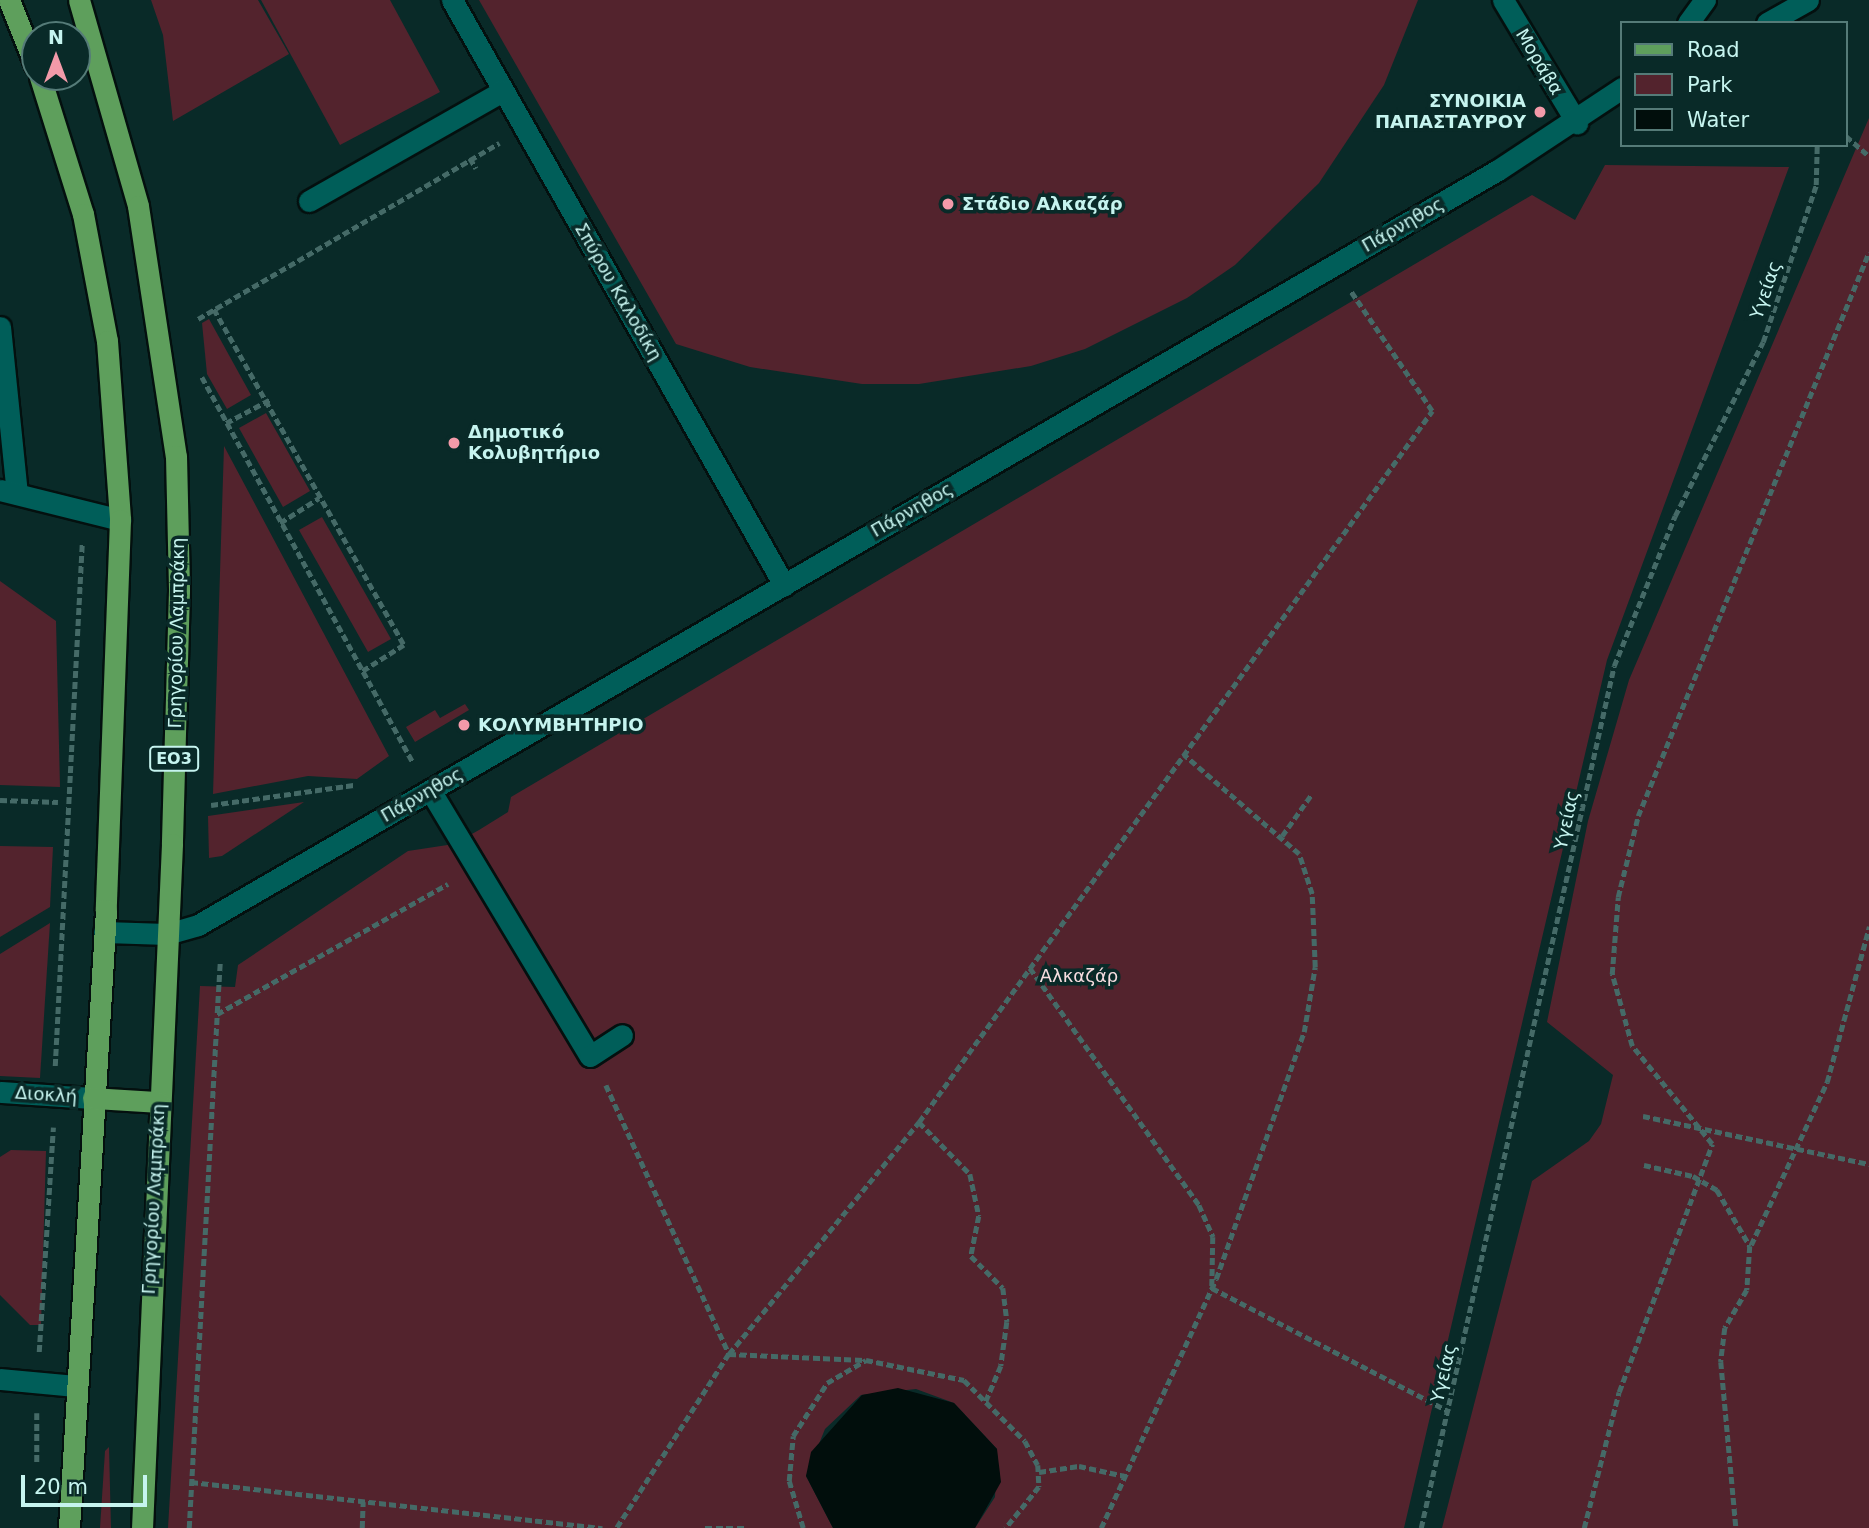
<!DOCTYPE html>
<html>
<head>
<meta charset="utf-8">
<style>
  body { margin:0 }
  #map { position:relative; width:1869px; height:1528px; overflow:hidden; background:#092a28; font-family:"DejaVu Sans",sans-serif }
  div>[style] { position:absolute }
  .green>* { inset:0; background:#53232d }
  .water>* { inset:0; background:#010e0c }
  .path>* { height:4.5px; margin-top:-2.25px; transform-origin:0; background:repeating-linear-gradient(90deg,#456a67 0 7px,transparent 0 10.5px) }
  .roads { filter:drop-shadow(2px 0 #04100f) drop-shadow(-2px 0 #04100f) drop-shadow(0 2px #04100f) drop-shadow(0 -2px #04100f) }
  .minor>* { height:21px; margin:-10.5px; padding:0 10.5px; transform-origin:10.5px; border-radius:10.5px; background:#005e59 }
  .major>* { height:21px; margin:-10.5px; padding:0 10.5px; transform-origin:10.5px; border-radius:10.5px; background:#5e9f5c }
  .path-bridge>* { height:4.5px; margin-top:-2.25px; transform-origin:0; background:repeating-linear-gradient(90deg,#456a67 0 7px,transparent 0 10.5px) }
  .dots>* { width:19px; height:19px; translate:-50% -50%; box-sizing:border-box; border:4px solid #092a28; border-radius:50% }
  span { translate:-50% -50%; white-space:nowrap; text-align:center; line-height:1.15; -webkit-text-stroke:7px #092a28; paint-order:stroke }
  .shield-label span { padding:2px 5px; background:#092a28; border:2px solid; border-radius:5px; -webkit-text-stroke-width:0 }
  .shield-label { font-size:16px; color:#c6f4ef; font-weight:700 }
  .street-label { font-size:18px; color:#c6f4ef }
  .poi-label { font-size:18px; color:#c6f4ef; font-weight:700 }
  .right { translate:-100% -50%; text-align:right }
  .left { translate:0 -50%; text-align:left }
  .park-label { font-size:18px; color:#f7dde0 }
  .legend { position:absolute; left:1620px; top:21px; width:228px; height:126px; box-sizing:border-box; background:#092a28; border:2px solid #557b78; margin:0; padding:9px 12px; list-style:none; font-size:21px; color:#c6f4ef }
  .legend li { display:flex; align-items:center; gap:14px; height:35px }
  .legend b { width:35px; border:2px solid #557b78 }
  .north { position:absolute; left:21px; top:21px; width:70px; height:70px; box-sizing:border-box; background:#092a28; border:2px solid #557b78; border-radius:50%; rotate:0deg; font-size:19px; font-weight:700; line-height:28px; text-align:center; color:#c6f4ef }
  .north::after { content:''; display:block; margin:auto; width:24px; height:32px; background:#f39aa9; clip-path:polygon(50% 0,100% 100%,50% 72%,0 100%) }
  .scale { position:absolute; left:21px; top:1475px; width:126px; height:32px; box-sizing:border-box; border:4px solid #c6f4ef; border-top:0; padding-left:9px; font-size:21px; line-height:24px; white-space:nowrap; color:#c6f4ef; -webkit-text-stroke:5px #092a28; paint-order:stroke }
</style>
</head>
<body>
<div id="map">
  <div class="green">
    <div style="clip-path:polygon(151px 0,258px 0,289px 54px,173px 121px,163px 35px)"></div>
    <div style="clip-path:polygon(261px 0,390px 0,440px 92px,340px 145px)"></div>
    <div style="clip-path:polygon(479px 0,1418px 0,1384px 85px,1319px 183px,1235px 265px,1187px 298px,1085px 349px,1031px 366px,919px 384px,862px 384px,750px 367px,676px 344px)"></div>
    <div style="clip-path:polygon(1869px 118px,1869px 1528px,1442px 1528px,1532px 1181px,1589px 1141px,1601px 1124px,1613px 1075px,1547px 1022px,1588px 821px,1629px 680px)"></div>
    <div style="clip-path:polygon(1605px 165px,1789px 167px,1607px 660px,1404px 1528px,975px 1528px,995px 1497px,997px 1449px,954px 1403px,916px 1389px,861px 1395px,825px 1429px,806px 1476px,833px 1528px,168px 1528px,200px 986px,235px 987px,238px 965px,408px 851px,454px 844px,479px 830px,508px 812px,511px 797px,1532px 195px,1575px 220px)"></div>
    <div style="clip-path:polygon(209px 319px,251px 395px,227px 409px,207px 374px,202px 323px)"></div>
    <div style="clip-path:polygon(266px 413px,310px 491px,283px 507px,239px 428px)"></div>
    <div style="clip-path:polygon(224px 446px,389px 756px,357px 779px,308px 776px,213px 794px)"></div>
    <div style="clip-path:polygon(322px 517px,391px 639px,368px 652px,299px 530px)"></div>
    <div style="clip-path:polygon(0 581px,56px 621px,60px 787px,0 785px)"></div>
    <div style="clip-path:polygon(465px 704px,469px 710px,415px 742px,406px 727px,435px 710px,440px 718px)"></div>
    <div style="clip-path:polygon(304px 802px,222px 856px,209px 858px,208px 816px)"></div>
    <div style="clip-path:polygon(0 846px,53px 847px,50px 907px,0 937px)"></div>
    <div style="clip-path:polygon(50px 923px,40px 1078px,0 1076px,0 954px)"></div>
    <div style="clip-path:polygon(11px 1150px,46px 1151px,41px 1325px,30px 1325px,0 1295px,0 1157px)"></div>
    <div style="clip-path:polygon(109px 1447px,111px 1528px,100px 1528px,105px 1451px)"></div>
  </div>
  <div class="water">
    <div style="clip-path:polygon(898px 1388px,954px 1403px,997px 1449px,1001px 1482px,975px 1528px,833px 1528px,806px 1476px,811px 1452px,862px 1395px)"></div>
  </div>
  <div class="path">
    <div style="left:1846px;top:136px;width:30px;rotate:41deg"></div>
    <div style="left:470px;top:158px;width:12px;rotate:59deg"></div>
    <div style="left:214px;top:309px;width:386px;rotate:60.5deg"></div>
    <div style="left:404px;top:645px;width:49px;rotate:147.6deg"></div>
    <div style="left:198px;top:319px;width:349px;rotate:-30.3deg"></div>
    <div style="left:202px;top:377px;width:440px;rotate:61.3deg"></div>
    <div style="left:226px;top:423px;width:51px;rotate:-28.1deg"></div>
    <div style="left:280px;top:523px;width:46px;rotate:-32.7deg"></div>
    <div style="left:0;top:800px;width:58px;rotate:2deg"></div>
    <div style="left:211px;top:805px;width:144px;rotate:-8deg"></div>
    <div style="left:1282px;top:836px;width:50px;rotate:-54.7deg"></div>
    <div style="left:1030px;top:968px;width:291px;rotate:54.5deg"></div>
    <div style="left:1199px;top:1205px;width:35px;rotate:66deg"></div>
    <div style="left:1213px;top:1237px;width:51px;rotate:91.1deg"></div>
    <div style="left:1212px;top:1288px;width:268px;rotate:27.5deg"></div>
    <div style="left:217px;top:1013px;width:50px;rotate:-86.6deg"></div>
    <div style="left:55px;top:1066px;width:524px;rotate:-87.04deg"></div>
    <div style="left:606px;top:1085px;width:296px;rotate:65.4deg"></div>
    <div style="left:729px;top:1354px;width:207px;rotate:122.8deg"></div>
    <div style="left:919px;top:1122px;width:73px;rotate:45.6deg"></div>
    <div style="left:970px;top:1174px;width:43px;rotate:77.9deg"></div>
    <div style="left:979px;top:1216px;width:41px;rotate:101.3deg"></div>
    <div style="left:971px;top:1256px;width:45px;rotate:45deg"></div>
    <div style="left:1003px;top:1288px;width:34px;rotate:83deg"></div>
    <div style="left:1007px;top:1322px;width:44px;rotate:97.8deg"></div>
    <div style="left:1001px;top:1366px;width:39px;rotate:113deg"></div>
    <div style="left:1644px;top:1165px;width:50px;rotate:12.7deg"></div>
    <div style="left:1693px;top:1176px;width:28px;rotate:30deg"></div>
    <div style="left:1717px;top:1190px;width:65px;rotate:59.5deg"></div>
    <div style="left:1750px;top:1246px;width:44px;rotate:93.9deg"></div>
    <div style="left:1747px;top:1290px;width:44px;rotate:120.1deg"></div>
    <div style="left:1725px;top:1328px;width:34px;rotate:97deg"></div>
    <div style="left:1721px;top:1362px;width:167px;rotate:84.8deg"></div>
    <div style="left:1751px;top:1245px;width:180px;rotate:-65deg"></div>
    <div style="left:1827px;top:1082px;width:161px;rotate:-74.8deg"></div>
    <div style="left:39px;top:1352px;width:225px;rotate:-86.4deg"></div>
    <div style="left:729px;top:1354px;width:300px;rotate:-50.7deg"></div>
    <div style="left:919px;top:1122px;width:877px;rotate:-54.19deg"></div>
    <div style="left:1432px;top:411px;width:144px;rotate:-124.2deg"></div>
    <div style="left:729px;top:1354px;width:135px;rotate:2.5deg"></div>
    <div style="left:37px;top:1413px;width:51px;rotate:90deg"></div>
    <div style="left:1039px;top:1472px;width:40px;rotate:-8.5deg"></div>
    <div style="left:1079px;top:1466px;width:47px;rotate:12.3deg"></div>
    <div style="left:191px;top:1482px;width:414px;rotate:6.4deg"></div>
    <div style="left:189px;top:1528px;width:515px;rotate:-86.88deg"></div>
    <div style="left:217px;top:1014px;width:265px;rotate:-29.4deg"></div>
    <div style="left:362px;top:1528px;width:26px;rotate:-88deg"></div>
    <div style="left:705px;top:1528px;width:41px"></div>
    <div style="left:803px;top:1528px;width:49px;rotate:-106.6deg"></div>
    <div style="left:789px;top:1481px;width:45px;rotate:-84.9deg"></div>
    <div style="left:793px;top:1436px;width:63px;rotate:-57.3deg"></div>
    <div style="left:827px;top:1383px;width:45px;rotate:-30.5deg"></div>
    <div style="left:866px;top:1360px;width:100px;rotate:11.5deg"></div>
    <div style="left:964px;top:1380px;width:86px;rotate:45deg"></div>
    <div style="left:1025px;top:1441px;width:27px;rotate:62deg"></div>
    <div style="left:1038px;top:1465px;width:22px;rotate:87deg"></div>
    <div style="left:1039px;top:1487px;width:53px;rotate:128.8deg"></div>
    <div style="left:1101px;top:1528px;width:274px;rotate:-65.2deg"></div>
    <div style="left:1216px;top:1279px;width:262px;rotate:-70.4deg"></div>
    <div style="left:1304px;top:1032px;width:66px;rotate:-80.4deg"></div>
    <div style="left:1315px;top:967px;width:73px;rotate:-92.4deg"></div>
    <div style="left:1312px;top:894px;width:42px;rotate:-108deg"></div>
    <div style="left:1299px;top:854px;width:152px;rotate:-139.3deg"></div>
    <div style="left:1421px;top:1528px;width:883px;rotate:-77.38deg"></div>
    <div style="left:1614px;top:666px;width:162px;rotate:-67.9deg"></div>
    <div style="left:1675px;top:516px;width:195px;rotate:-63.2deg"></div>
    <div style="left:1763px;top:342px;width:166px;rotate:-71.3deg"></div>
    <div style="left:1816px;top:185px;width:40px;rotate:-88.6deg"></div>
    <div style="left:1584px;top:1528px;width:140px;rotate:-75.6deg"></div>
    <div style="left:1619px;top:1392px;width:265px;rotate:-69.4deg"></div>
    <div style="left:1712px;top:1144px;width:127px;rotate:-129.2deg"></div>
    <div style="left:1632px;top:1046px;width:75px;rotate:-105.5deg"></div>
    <div style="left:1612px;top:974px;width:77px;rotate:-85.5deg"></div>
    <div style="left:1618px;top:897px;width:83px;rotate:-76.1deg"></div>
    <div style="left:1638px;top:816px;width:609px;rotate:-67.73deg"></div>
  </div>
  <div class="roads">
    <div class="minor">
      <div style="left:452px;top:0;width:673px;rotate:60.42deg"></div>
      <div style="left:1503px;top:0;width:144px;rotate:59deg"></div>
      <div style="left:1688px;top:23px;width:29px;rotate:-54deg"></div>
      <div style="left:1767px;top:23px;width:47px;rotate:-29.3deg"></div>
      <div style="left:309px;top:201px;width:223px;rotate:-29.6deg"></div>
      <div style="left:0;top:327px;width:167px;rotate:84.2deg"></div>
      <div style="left:0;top:490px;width:124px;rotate:14deg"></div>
      <div style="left:430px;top:790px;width:310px;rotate:59deg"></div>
      <div style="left:590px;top:1056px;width:38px;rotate:-33deg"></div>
      <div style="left:104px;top:932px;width:63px;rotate:1.8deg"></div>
      <div style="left:167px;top:934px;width:32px;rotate:-16deg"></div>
      <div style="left:198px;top:925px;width:1503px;rotate:-30.15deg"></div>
      <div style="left:1498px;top:170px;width:149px;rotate:-33.5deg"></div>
      <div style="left:0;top:1092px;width:93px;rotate:3.7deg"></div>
      <div style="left:0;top:1379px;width:76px;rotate:5.3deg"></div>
    </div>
    <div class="major">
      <div style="left:9px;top:0;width:70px;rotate:68.2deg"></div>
      <div style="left:79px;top:0;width:214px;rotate:74deg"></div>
      <div style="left:138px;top:206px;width:253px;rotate:81.4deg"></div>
      <div style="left:176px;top:456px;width:134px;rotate:88.7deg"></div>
      <div style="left:179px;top:590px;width:254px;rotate:91.6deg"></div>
      <div style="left:172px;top:844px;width:685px;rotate:92.51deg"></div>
      <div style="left:40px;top:77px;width:144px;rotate:72.6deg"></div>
      <div style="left:83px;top:214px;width:129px;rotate:79.3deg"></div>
      <div style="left:107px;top:341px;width:179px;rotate:85.8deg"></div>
      <div style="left:120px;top:520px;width:390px;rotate:92.1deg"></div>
      <div style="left:106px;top:910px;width:619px;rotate:93.43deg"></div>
      <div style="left:93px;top:1098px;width:65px;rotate:3.5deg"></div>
    </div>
  </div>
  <div class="path-bridge">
    <div style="left:1643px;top:1116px;width:231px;rotate:12deg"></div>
  </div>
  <div class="dots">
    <div style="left:1540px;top:112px;background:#f39aa9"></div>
    <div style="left:948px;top:204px;background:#f39aa9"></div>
    <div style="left:454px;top:443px;background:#f39aa9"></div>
    <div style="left:464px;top:725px;background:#f39aa9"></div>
  </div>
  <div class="shield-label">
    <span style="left:174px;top:759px">ΕΟ3</span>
  </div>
  <div class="street-label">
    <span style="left:1539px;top:62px;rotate:59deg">Μοράβα</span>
    <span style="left:1403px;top:225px;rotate:-30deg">Πάρνηθος</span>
    <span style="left:1766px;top:290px;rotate:-71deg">Υγείας</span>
    <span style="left:618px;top:292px;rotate:60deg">Σπύρου Καλοδίκη</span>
    <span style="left:912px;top:510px;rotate:-30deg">Πάρνηθος</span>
    <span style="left:177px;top:633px;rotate:-89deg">Γρηγορίου Λαμπράκη</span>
    <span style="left:422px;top:795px;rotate:-30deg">Πάρνηθος</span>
    <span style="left:1567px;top:820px;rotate:-78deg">Υγείας</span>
    <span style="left:46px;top:1095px;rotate:4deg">Διοκλή</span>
    <span style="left:154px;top:1199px;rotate:-87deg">Γρηγορίου Λαμπράκη</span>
    <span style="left:1444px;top:1373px;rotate:-77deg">Υγείας</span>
  </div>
  <div class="poi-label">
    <span class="right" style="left:1526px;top:112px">ΣΥΝΟΙΚΙΑ<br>ΠΑΠΑΣΤΑΥΡΟΥ</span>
    <span class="left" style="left:962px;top:204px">Στάδιο Αλκαζάρ</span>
    <span class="left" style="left:468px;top:443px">Δημοτικό<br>Κολυβητήριο</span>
    <span class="left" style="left:478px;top:725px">ΚΟΛΥΜΒΗΤΗΡΙΟ</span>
  </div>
  <div class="park-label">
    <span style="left:1079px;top:976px">Αλκαζάρ</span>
  </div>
  <ul class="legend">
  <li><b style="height:9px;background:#5e9f5c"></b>Road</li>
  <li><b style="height:19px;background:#53232d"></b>Park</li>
  <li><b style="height:19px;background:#010e0c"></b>Water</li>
  </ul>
  <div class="north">N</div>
  <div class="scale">20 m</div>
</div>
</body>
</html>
